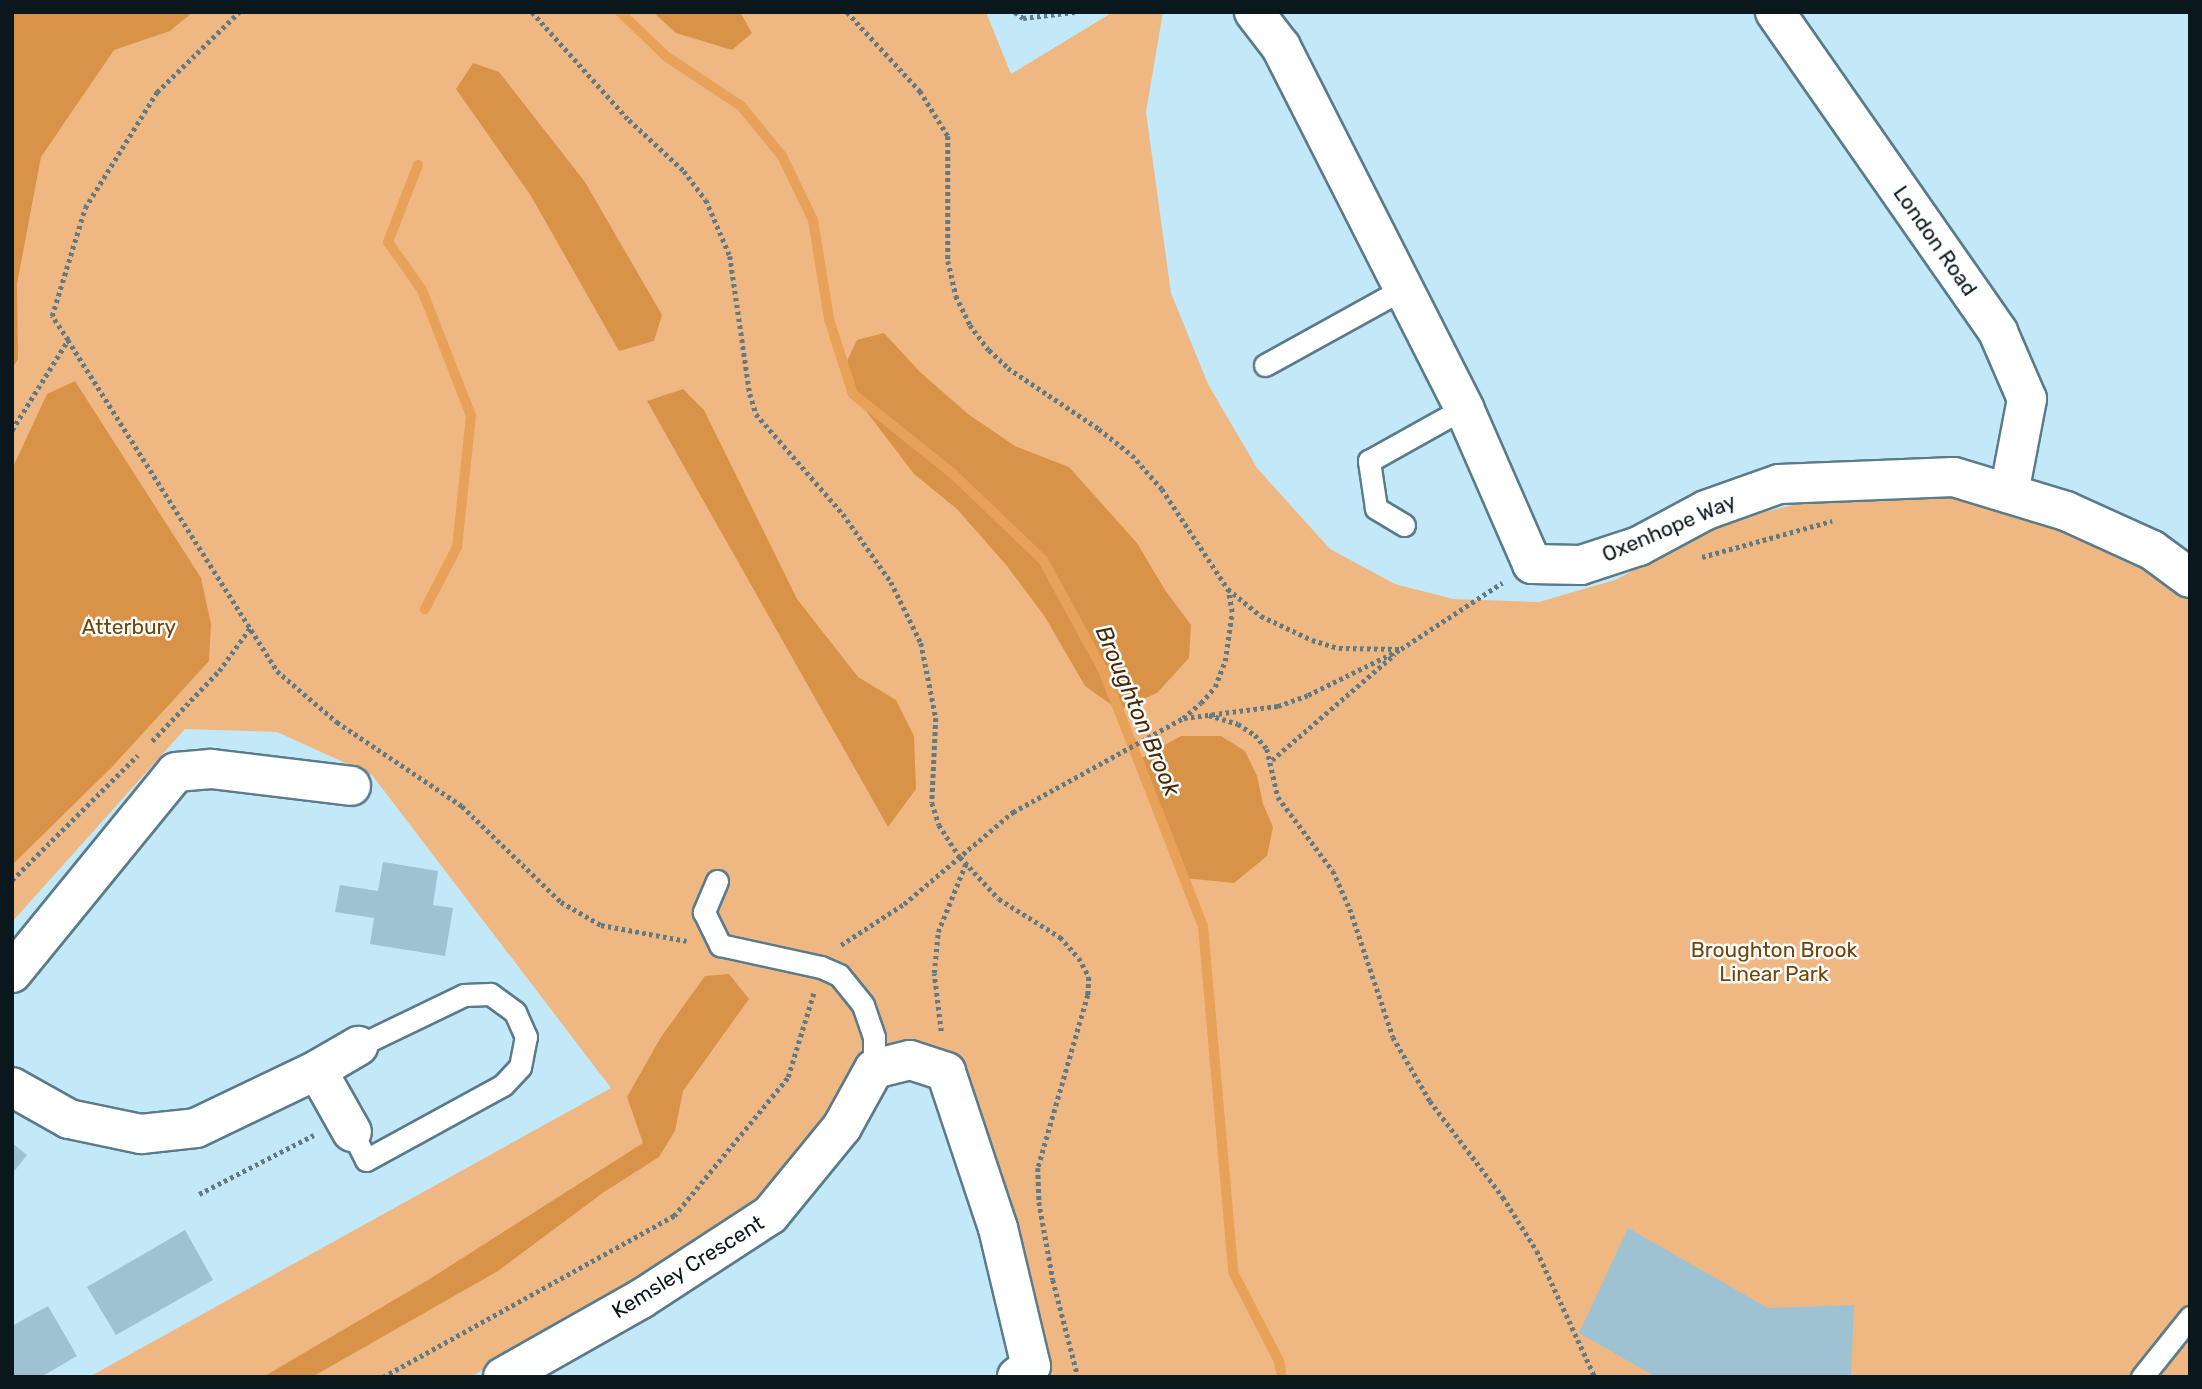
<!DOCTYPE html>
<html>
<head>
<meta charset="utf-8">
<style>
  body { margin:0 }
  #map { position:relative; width:2202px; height:1389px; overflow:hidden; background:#c3e8f7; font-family:Rubik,sans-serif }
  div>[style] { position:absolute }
  .green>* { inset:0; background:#efb883 }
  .forest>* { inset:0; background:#d99349 }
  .stream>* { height:10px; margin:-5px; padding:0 5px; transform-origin:5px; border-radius:5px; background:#e8a158 }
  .building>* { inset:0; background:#9ec2d1 }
  .path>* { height:4.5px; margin-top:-2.25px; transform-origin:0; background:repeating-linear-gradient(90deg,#627a84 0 3.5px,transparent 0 7px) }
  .roads { filter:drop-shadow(2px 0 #5a7b8a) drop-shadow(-2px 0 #5a7b8a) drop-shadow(0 2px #5a7b8a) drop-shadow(0 -2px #5a7b8a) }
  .service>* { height:21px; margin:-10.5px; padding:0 10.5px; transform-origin:10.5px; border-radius:10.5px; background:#fff }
  .minor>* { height:38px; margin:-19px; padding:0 19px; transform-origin:19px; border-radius:19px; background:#fff }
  span { translate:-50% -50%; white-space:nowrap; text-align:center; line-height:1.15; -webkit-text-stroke:5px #fff; paint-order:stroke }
  .street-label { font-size:21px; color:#0a171d }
  .park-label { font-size:21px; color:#72440a }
  .water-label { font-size:23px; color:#452909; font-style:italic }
  .frame { position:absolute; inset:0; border:14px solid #0a171d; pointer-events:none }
</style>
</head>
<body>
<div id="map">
  <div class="green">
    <div style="clip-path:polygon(12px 12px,986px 12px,1011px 74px,1113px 12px,1163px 12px,1146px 112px,1171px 293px,1208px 384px,1257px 468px,1330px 549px,1395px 584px,1453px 599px,1539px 602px,1615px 580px,1725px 522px,1829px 496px,1935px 491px,2037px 517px,2136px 562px,2190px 601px,2190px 1377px,1051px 1377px,954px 1062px,909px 1039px,858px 1061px,815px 1135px,754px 1206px,587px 1314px,470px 1377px,89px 1377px,611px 1088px,372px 775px,277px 732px,185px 729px,12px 922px)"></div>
  </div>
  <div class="forest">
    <div style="clip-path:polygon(12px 12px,193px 12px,170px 31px,114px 50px,41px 157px,17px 284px,18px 359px,12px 369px)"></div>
    <div style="clip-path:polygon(653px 12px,740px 12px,752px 33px,732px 50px,676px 33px)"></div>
    <div style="clip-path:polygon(473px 63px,499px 72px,585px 182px,662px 315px,654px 341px,619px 351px,531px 196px,456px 89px)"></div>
    <div style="clip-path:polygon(884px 333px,920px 372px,968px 414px,1015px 446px,1069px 467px,1137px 543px,1165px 590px,1191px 625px,1189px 658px,1157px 693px,1119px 710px,1085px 686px,1045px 617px,1007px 566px,957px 509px,914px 474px,853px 394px,847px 361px,857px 340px)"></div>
    <div style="clip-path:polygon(75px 381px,201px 578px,211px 624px,209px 661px,112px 767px,12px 865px,12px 469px,47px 394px)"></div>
    <div style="clip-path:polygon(683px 389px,704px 410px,797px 599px,858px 677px,896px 700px,914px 736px,916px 789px,888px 827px,647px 401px)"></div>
    <div style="clip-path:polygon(1181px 736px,1221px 736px,1245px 751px,1257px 776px,1263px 804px,1273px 827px,1267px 856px,1234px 883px,1184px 878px,1138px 760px)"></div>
    <div style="clip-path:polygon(729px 974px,749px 999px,683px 1091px,675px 1131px,659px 1157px,604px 1192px,498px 1271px,312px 1377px,263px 1377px,428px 1280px,643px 1143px,627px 1097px,661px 1037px,705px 976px)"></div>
  </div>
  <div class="stream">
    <div style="left:620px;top:12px;width:65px;rotate:43.8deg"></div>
    <div style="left:667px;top:57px;width:89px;rotate:33.5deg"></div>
    <div style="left:741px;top:106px;width:65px;rotate:50.6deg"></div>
    <div style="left:782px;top:156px;width:71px;rotate:64.2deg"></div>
    <div style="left:813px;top:220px;width:100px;rotate:80.8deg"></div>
    <div style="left:829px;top:319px;width:79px;rotate:72.3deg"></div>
    <div style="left:853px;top:394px;width:127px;rotate:38.6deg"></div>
    <div style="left:952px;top:473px;width:126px;rotate:43.7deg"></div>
    <div style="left:1043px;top:560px;width:125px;rotate:61.4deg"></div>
    <div style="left:1103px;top:670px;width:275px;rotate:68.7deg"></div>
    <div style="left:1203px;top:926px;width:347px;rotate:85deg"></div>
    <div style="left:1233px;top:1272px;width:100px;rotate:62.7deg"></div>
    <div style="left:1279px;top:1361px;width:16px;rotate:79deg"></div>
    <div style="left:418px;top:165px;width:83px;rotate:111.3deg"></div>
    <div style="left:388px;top:242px;width:59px;rotate:54.7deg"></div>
    <div style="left:422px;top:290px;width:135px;rotate:68.7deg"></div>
    <div style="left:471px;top:416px;width:132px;rotate:96.1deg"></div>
    <div style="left:457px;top:547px;width:70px;rotate:117.3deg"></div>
  </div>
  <div class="building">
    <div style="clip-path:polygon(383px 862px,438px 871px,433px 905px,453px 908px,445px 956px,370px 944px,374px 918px,335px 912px,340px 885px,378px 891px)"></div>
    <div style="clip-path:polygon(12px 1143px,27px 1155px,12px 1174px)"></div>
    <div style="clip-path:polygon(1628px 1228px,1768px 1308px,1854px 1305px,1851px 1377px,1656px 1377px,1579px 1333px)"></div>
    <div style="clip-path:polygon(185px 1230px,213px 1280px,116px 1335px,87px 1287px)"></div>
    <div style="clip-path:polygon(48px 1306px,77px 1356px,41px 1377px,12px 1377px,12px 1326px)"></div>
  </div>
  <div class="path">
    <div style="left:532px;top:12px;width:145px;rotate:48.1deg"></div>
    <div style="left:629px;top:120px;width:75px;rotate:42.8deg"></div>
    <div style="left:684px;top:171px;width:36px;rotate:53deg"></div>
    <div style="left:706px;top:200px;width:61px;rotate:66.8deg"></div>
    <div style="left:730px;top:256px;width:139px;rotate:81.8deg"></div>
    <div style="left:750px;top:394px;width:21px;rotate:73deg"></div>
    <div style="left:756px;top:414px;width:133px;rotate:49deg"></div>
    <div style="left:843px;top:514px;width:83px;rotate:54.8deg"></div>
    <div style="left:891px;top:582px;width:68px;rotate:63.8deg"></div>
    <div style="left:921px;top:643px;width:76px;rotate:78.7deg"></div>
    <div style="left:936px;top:718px;width:85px;rotate:92.7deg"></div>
    <div style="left:932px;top:803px;width:23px;rotate:72deg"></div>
    <div style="left:939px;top:825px;width:38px;rotate:57deg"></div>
    <div style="left:960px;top:857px;width:57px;rotate:47.1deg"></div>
    <div style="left:999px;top:899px;width:72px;rotate:31.9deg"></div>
    <div style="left:1060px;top:937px;width:28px;rotate:48deg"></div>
    <div style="left:1079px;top:958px;width:21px;rotate:62deg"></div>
    <div style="left:1089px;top:977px;width:18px;rotate:93deg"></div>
    <div style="left:1088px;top:995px;width:180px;rotate:106.1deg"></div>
    <div style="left:1038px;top:1168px;width:34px;rotate:88deg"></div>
    <div style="left:1039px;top:1202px;width:79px;rotate:79.8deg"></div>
    <div style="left:1053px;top:1280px;width:100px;rotate:75.5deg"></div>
    <div style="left:847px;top:12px;width:108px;rotate:47.3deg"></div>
    <div style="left:920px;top:91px;width:53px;rotate:58.1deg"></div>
    <div style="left:948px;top:136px;width:125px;rotate:90deg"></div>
    <div style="left:948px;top:261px;width:36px;rotate:77deg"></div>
    <div style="left:956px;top:296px;width:32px;rotate:64deg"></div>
    <div style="left:970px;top:325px;width:31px;rotate:53deg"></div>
    <div style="left:989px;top:350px;width:26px;rotate:43deg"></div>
    <div style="left:1008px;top:368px;width:110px;rotate:33.8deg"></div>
    <div style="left:1099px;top:429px;width:42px;rotate:38.2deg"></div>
    <div style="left:1132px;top:455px;width:45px;rotate:48.6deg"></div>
    <div style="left:1162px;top:489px;width:120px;rotate:56.6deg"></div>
    <div style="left:1228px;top:589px;width:43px;rotate:39.3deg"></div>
    <div style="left:1261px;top:616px;width:56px;rotate:25.2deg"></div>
    <div style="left:1312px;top:640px;width:28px;rotate:17deg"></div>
    <div style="left:1339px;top:648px;width:62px;rotate:0.9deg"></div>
    <div style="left:1015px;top:12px;width:10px;rotate:37deg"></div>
    <div style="left:1023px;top:18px;width:52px;rotate:-6.6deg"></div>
    <div style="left:68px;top:340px;width:391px;rotate:57.7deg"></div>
    <div style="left:277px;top:671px;width:79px;rotate:40.4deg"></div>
    <div style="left:337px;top:722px;width:151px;rotate:33.9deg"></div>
    <div style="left:462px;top:806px;width:138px;rotate:44.1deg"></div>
    <div style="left:561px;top:902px;width:46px;rotate:29.9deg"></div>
    <div style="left:601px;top:925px;width:87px;rotate:10.5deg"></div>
    <div style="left:12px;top:430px;width:106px;rotate:-58.1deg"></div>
    <div style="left:68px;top:340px;width:29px;rotate:-124deg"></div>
    <div style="left:52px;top:316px;width:113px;rotate:-73deg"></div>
    <div style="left:85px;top:208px;width:137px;rotate:-58.2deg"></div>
    <div style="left:157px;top:92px;width:115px;rotate:-44.3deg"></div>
    <div style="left:1702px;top:557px;width:135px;rotate:-15.5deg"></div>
    <div style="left:1209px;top:715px;width:30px;rotate:17deg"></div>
    <div style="left:1238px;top:724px;width:20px;rotate:33deg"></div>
    <div style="left:1255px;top:735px;width:18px;rotate:49deg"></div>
    <div style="left:1267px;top:749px;width:49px;rotate:77.1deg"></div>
    <div style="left:1278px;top:797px;width:92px;rotate:53.4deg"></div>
    <div style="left:1333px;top:871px;width:42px;rotate:65.9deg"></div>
    <div style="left:1350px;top:909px;width:135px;rotate:71.4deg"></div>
    <div style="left:1393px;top:1037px;width:74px;rotate:60deg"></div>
    <div style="left:1430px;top:1101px;width:121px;rotate:52.8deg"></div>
    <div style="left:1503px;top:1197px;width:64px;rotate:57.8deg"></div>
    <div style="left:1537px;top:1251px;width:139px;rotate:65.3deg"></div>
    <div style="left:1184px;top:718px;width:95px;rotate:-7.3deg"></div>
    <div style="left:1278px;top:706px;width:32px;rotate:-20deg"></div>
    <div style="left:1308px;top:695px;width:104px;rotate:-26.3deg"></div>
    <div style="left:1401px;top:649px;width:121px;rotate:-33.2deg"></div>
    <div style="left:152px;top:741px;width:97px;rotate:-46.3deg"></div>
    <div style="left:219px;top:671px;width:53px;rotate:-54.2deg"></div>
    <div style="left:1272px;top:760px;width:162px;rotate:-40.8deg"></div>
    <div style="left:12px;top:880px;width:177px;rotate:-44.8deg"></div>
    <div style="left:841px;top:945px;width:75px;rotate:-33.1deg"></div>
    <div style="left:904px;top:904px;width:143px;rotate:-40.2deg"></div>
    <div style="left:1013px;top:812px;width:194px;rotate:-28.9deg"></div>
    <div style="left:1183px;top:718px;width:23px;rotate:-40deg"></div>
    <div style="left:1201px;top:703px;width:21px;rotate:-49deg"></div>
    <div style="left:1215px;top:687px;width:28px;rotate:-69deg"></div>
    <div style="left:1225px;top:661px;width:49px;rotate:-81.9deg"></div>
    <div style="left:1232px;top:612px;width:23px;rotate:-100deg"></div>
    <div style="left:941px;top:1031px;width:58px;rotate:-96.9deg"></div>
    <div style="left:934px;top:973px;width:41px;rotate:-84.4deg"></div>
    <div style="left:938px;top:932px;width:74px;rotate:-67.9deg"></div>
    <div style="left:199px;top:1194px;width:129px;rotate:-27.2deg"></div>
    <div style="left:383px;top:1377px;width:333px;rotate:-29deg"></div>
    <div style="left:674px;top:1216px;width:180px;rotate:-50.6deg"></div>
    <div style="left:788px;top:1077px;width:89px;rotate:-73deg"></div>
  </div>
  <div class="roads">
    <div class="service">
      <div style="left:1265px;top:365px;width:155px;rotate:-28.9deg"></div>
      <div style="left:1404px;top:525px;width:33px;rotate:-149deg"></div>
      <div style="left:1376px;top:508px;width:48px;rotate:-98.5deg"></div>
      <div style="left:1369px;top:461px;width:109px;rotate:-29.2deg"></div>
      <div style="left:717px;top:881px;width:34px;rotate:113deg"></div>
      <div style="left:704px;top:912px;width:37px;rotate:64deg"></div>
      <div style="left:720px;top:945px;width:103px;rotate:12.3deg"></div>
      <div style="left:821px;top:967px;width:20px;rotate:24deg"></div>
      <div style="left:839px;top:975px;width:38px;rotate:51deg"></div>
      <div style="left:863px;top:1005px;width:34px;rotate:71deg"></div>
      <div style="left:874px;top:1037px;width:32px;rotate:90deg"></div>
      <div style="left:352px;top:1132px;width:31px;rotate:63deg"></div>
      <div style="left:366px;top:1160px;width:156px;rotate:-28.7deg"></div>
      <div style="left:503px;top:1085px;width:25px;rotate:-47deg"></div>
      <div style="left:520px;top:1067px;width:31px;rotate:-79deg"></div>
      <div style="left:526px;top:1037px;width:27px;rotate:-114deg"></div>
      <div style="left:515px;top:1012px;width:31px;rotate:-144deg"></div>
      <div style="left:490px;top:994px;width:26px;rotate:178deg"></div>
      <div style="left:464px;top:995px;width:118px;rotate:154.3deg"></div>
      <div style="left:2142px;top:1377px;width:77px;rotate:-51.3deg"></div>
    </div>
    <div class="minor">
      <div style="left:1254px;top:12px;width:44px;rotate:52.4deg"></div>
      <div style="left:1281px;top:47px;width:405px;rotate:63.1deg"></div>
      <div style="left:1464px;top:408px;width:170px;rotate:66.4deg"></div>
      <div style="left:1532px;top:564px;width:49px;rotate:1.2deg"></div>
      <div style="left:1581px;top:565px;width:61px;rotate:-18.1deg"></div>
      <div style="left:1639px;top:546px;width:76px;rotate:-28.2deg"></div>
      <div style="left:1706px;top:510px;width:77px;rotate:-19.6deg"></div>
      <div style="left:1779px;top:484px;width:175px;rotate:-2.3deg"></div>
      <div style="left:1954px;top:477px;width:117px;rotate:16.9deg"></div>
      <div style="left:2066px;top:511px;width:94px;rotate:24.4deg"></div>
      <div style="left:2152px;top:550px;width:47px;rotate:36.4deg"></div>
      <div style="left:1775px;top:12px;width:390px;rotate:55.1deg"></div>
      <div style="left:1998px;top:332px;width:73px;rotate:66.6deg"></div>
      <div style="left:2027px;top:399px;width:96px;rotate:100.8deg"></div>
      <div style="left:12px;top:973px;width:259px;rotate:-50.8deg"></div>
      <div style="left:176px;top:772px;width:35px;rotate:-5deg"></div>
      <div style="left:211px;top:769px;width:141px;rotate:6.9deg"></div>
      <div style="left:317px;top:1070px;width:71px;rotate:60.6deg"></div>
      <div style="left:12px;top:1087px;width:65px;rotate:29.3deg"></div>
      <div style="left:69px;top:1119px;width:74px;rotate:11.8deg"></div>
      <div style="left:141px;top:1134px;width:55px;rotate:-6.2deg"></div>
      <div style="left:196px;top:1128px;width:134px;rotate:-25.6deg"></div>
      <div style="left:317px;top:1070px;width:48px;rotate:-30.3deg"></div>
      <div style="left:503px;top:1377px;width:159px;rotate:-29.5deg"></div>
      <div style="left:641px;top:1299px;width:154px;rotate:-33.1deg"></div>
      <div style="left:770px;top:1215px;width:114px;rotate:-50.7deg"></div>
      <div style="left:842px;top:1127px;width:66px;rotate:-61.1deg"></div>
      <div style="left:874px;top:1069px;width:37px;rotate:-14deg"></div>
      <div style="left:910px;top:1060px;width:38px;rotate:18deg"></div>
      <div style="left:946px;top:1072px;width:164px;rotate:71.6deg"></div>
      <div style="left:998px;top:1228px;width:142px;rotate:76.6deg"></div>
      <div style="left:1031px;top:1366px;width:18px;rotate:142deg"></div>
    </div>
  </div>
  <div class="street-label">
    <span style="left:1935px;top:241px;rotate:55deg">London Road</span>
    <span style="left:1669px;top:528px;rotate:-23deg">Oxenhope Way</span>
    <span style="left:688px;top:1267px;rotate:-32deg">Kemsley Crescent</span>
  </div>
  <div class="park-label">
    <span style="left:129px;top:627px">Atterbury</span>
    <span style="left:1774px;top:962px">Broughton Brook<br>Linear Park</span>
  </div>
  <div class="water-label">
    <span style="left:1138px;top:711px;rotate:67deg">Broughton Brook</span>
  </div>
  <div class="frame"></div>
</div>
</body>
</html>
